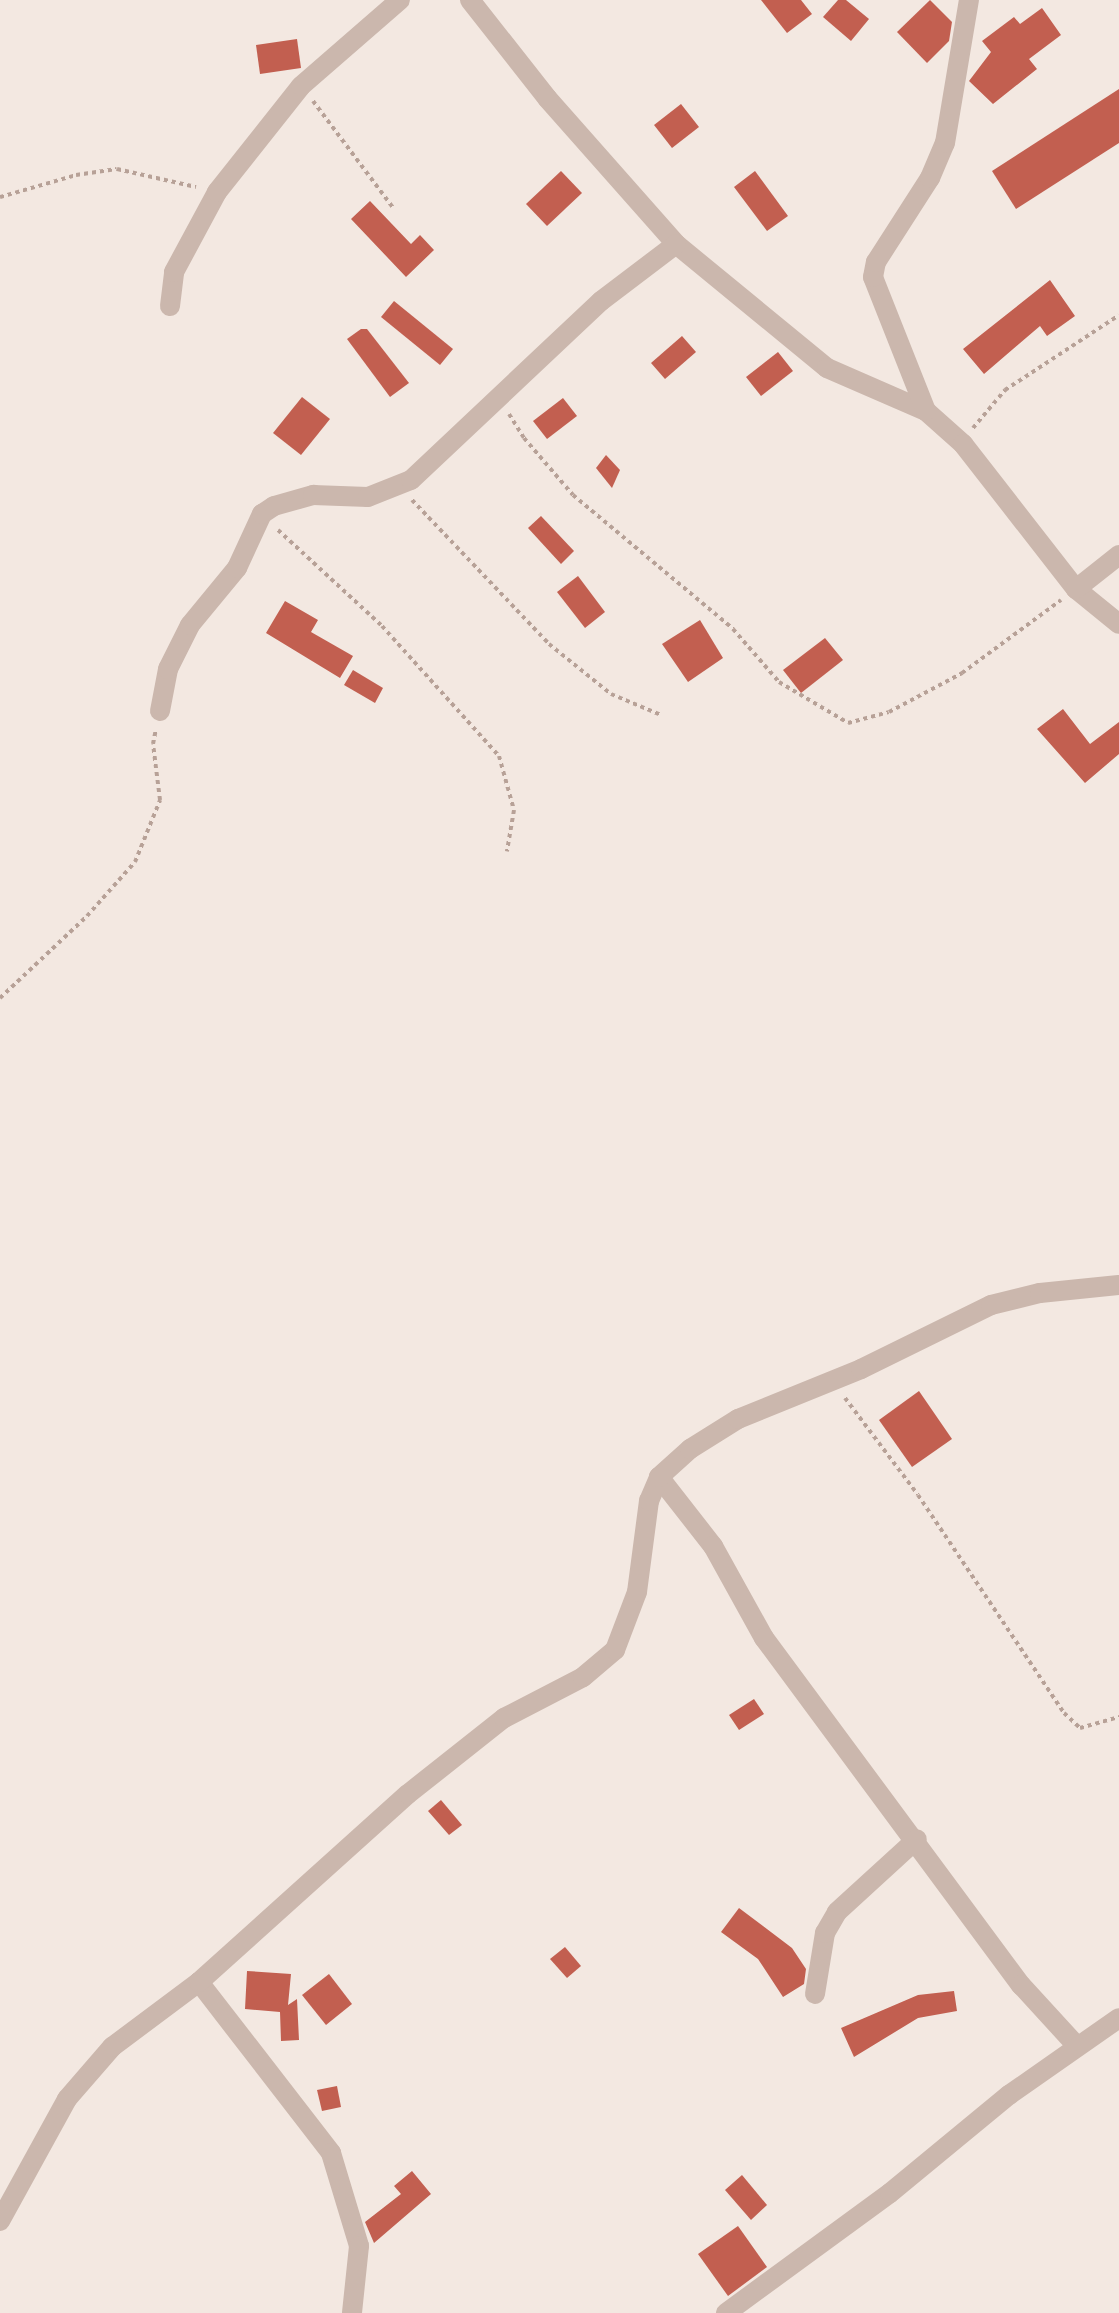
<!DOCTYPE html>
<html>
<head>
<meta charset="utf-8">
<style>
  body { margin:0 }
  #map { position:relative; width:1119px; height:2313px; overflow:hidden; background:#f3e8e1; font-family:Inter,sans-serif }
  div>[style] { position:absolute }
  .building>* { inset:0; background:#c25f50 }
  .path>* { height:4px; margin-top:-2px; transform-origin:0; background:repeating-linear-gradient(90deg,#b7a197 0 4px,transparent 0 8px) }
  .minor>* { height:20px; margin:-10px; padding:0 10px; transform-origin:10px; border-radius:10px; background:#cbb7ad }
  span { translate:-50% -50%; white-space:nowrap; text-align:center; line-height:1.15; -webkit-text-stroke:6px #faf3ee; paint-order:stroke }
</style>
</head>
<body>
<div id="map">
  <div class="building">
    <div style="clip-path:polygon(761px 0,801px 0,812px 14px,787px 33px)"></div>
    <div style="clip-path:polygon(838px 0,846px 0,869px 19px,851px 41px,823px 17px)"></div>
    <div style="clip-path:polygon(930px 0,952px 22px,949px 41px,927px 63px,897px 32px)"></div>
    <div style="clip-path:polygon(1042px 8px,1061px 35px,1029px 59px,1037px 69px,993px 104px,969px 81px,991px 52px,982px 41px,1014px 17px,1020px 24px)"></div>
    <div style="clip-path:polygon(297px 39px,301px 68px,260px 74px,256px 45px)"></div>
    <div style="clip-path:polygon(1119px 89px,1119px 143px,1016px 209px,992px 171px)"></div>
    <div style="clip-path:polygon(681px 104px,699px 127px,672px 148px,654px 125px)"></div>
    <div style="clip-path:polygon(561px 171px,582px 193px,547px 226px,526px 204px)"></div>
    <div style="clip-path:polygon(755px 171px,788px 216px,767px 231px,734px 187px)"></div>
    <div style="clip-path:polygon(370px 201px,411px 244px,420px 235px,434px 250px,406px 277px,351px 219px)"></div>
    <div style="clip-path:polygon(1050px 280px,1075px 316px,1047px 336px,1040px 326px,984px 374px,963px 349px)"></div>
    <div style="clip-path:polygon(394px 301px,453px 349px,440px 365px,381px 317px)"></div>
    <div style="clip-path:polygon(361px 329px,367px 329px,409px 383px,390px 397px,347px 339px)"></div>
    <div style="clip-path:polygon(682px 336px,696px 352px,665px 379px,651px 363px)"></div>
    <div style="clip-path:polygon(778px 352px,793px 371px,761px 396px,746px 377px)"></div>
    <div style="clip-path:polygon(302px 397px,330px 419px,301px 455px,273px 433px)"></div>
    <div style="clip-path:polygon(563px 398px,577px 416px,547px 439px,533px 421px)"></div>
    <div style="clip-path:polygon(606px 455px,620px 470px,612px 488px,596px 468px)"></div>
    <div style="clip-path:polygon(541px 516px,574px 551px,561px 564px,528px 528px)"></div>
    <div style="clip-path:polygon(578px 576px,605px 612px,585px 628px,557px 592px)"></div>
    <div style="clip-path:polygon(285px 601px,318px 620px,311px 632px,353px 656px,340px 678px,266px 633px)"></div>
    <div style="clip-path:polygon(700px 620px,723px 658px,688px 682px,662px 644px)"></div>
    <div style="clip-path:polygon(825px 638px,843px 660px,801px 693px,783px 670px)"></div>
    <div style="clip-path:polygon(353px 670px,383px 688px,375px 703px,344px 685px)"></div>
    <div style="clip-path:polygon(1063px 709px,1090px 744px,1119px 722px,1119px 754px,1085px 783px,1037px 729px)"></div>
    <div style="clip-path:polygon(919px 1391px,952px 1439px,912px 1467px,879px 1420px)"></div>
    <div style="clip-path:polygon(754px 1699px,764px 1714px,739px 1730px,729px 1715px)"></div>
    <div style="clip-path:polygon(441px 1800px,462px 1825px,449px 1835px,428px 1811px)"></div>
    <div style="clip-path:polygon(739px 1908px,792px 1948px,806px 1969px,804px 1984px,783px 1997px,758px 1959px,721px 1932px)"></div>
    <div style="clip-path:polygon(565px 1947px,581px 1966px,567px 1978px,550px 1959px)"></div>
    <div style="clip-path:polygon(247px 1971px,291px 1974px,288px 2005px,297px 1999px,299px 2040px,281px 2041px,280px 2012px,245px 2009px)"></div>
    <div style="clip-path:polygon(329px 1974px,352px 2004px,326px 2025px,302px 1995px)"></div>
    <div style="clip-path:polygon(954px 1991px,957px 2011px,918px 2018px,854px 2057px,841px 2028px,918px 1995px)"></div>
    <div style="clip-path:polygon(337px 2086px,341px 2107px,322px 2111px,317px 2090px)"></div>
    <div style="clip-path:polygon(412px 2171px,431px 2194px,374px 2243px,365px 2222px,401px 2194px,394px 2186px)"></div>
    <div style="clip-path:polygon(742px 2175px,767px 2205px,751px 2220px,725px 2190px)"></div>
    <div style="clip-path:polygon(738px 2226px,767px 2267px,728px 2296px,698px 2254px)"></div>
  </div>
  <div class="path">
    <div style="left:313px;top:101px;width:135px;rotate:53.1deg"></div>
    <div style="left:0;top:197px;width:79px;rotate:-16.1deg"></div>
    <div style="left:76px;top:175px;width:41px;rotate:-8.3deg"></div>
    <div style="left:117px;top:169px;width:81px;rotate:12.8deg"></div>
    <div style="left:509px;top:414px;width:28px;rotate:58deg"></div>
    <div style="left:524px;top:438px;width:75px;rotate:49.3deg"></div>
    <div style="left:573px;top:495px;width:209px;rotate:39.9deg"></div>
    <div style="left:733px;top:629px;width:70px;rotate:49deg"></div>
    <div style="left:779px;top:682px;width:80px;rotate:30.7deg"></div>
    <div style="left:848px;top:723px;width:42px;rotate:-15deg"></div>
    <div style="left:889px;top:712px;width:83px;rotate:-28.1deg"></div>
    <div style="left:962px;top:673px;width:123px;rotate:-36.4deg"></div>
    <div style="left:973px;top:428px;width:50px;rotate:-49.9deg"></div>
    <div style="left:1005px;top:390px;width:136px;rotate:-33.3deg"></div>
    <div style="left:412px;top:500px;width:199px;rotate:46.4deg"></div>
    <div style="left:549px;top:644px;width:80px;rotate:38.9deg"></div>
    <div style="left:611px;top:694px;width:54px;rotate:22.8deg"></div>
    <div style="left:278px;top:530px;width:142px;rotate:42.7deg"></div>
    <div style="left:382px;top:626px;width:175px;rotate:48deg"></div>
    <div style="left:499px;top:756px;width:56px;rotate:74.5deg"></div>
    <div style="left:514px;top:810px;width:42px;rotate:99.7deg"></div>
    <div style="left:0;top:998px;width:120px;rotate:-43.3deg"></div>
    <div style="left:87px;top:916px;width:72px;rotate:-48.4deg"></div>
    <div style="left:135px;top:862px;width:67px;rotate:-68deg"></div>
    <div style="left:160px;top:800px;width:56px;rotate:-97.1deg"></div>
    <div style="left:153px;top:744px;width:15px;rotate:-79deg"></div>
    <div style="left:845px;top:1398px;width:121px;rotate:53deg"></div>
    <div style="left:918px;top:1495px;width:262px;rotate:56.2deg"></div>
    <div style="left:1064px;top:1713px;width:22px;rotate:43deg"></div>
    <div style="left:1080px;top:1728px;width:41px;rotate:-15.8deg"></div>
  </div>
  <div class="minor">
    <div style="left:470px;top:0;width:125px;rotate:51.8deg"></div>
    <div style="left:547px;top:98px;width:195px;rotate:48.5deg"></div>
    <div style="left:676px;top:244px;width:195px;rotate:39.4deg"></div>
    <div style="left:827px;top:368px;width:108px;rotate:23.5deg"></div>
    <div style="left:926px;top:411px;width:50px;rotate:41.7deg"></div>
    <div style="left:963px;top:444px;width:184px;rotate:52.1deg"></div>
    <div style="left:1076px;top:589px;width:55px;rotate:39.1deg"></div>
    <div style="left:170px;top:306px;width:34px;rotate:-83deg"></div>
    <div style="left:174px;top:272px;width:91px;rotate:-61.7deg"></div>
    <div style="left:217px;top:192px;width:135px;rotate:-51.6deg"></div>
    <div style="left:301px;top:86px;width:131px;rotate:-41deg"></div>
    <div style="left:926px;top:411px;width:144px;rotate:-111.6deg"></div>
    <div style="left:873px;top:277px;width:15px;rotate:-79deg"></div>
    <div style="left:876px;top:262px;width:100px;rotate:-57.3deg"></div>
    <div style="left:930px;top:178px;width:38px;rotate:-67deg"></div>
    <div style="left:945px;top:143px;width:145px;rotate:-80.5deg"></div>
    <div style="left:1076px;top:589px;width:55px;rotate:-38.3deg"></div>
    <div style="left:160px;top:711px;width:43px;rotate:-79.2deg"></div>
    <div style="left:168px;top:669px;width:49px;rotate:-63.4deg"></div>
    <div style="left:190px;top:625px;width:74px;rotate:-50.5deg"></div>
    <div style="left:237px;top:568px;width:60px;rotate:-65.2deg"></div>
    <div style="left:262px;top:514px;width:14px;rotate:-34deg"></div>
    <div style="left:274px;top:506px;width:41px;rotate:-15.8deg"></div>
    <div style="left:313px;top:495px;width:55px;rotate:2.1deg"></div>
    <div style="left:368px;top:497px;width:46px;rotate:-21.6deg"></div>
    <div style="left:411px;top:480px;width:261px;rotate:-43.3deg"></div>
    <div style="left:601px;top:301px;width:94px;rotate:-37.2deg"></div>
    <div style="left:659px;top:1477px;width:88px;rotate:52deg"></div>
    <div style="left:713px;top:1546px;width:105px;rotate:61deg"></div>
    <div style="left:764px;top:1638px;width:432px;rotate:53.5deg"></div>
    <div style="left:1021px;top:1985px;width:81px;rotate:47.5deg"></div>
    <div style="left:199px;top:1982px;width:216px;rotate:52.3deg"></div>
    <div style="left:331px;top:2153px;width:97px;rotate:73.2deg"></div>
    <div style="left:359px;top:2246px;width:67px;rotate:96deg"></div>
    <div style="left:815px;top:1994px;width:62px;rotate:-80.7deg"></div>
    <div style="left:825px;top:1933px;width:24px;rotate:-60deg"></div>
    <div style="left:837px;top:1912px;width:108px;rotate:-42.4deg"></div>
    <div style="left:0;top:2221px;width:139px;rotate:-61.2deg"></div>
    <div style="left:67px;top:2099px;width:69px;rotate:-49.1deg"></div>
    <div style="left:112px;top:2047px;width:109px;rotate:-36.8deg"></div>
    <div style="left:199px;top:1982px;width:281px;rotate:-42deg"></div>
    <div style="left:408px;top:1794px;width:122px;rotate:-38.4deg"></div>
    <div style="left:504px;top:1718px;width:89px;rotate:-27.4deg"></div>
    <div style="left:583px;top:1677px;width:42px;rotate:-40.2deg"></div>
    <div style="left:615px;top:1650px;width:62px;rotate:-69.2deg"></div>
    <div style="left:637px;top:1592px;width:92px;rotate:-82.5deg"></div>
    <div style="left:649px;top:1501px;width:26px;rotate:-67deg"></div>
    <div style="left:659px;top:1477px;width:42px;rotate:-42.1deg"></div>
    <div style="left:690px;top:1449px;width:57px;rotate:-32deg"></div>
    <div style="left:738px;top:1419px;width:133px;rotate:-22.1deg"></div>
    <div style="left:861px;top:1369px;width:145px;rotate:-26.2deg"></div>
    <div style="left:991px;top:1305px;width:50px;rotate:-13.8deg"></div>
    <div style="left:1040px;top:1293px;width:79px;rotate:-5.8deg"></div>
    <div style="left:726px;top:2313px;width:203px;rotate:-36.2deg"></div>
    <div style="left:890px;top:2193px;width:154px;rotate:-39.5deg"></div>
    <div style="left:1009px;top:2095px;width:134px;rotate:-35deg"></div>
  </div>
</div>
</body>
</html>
